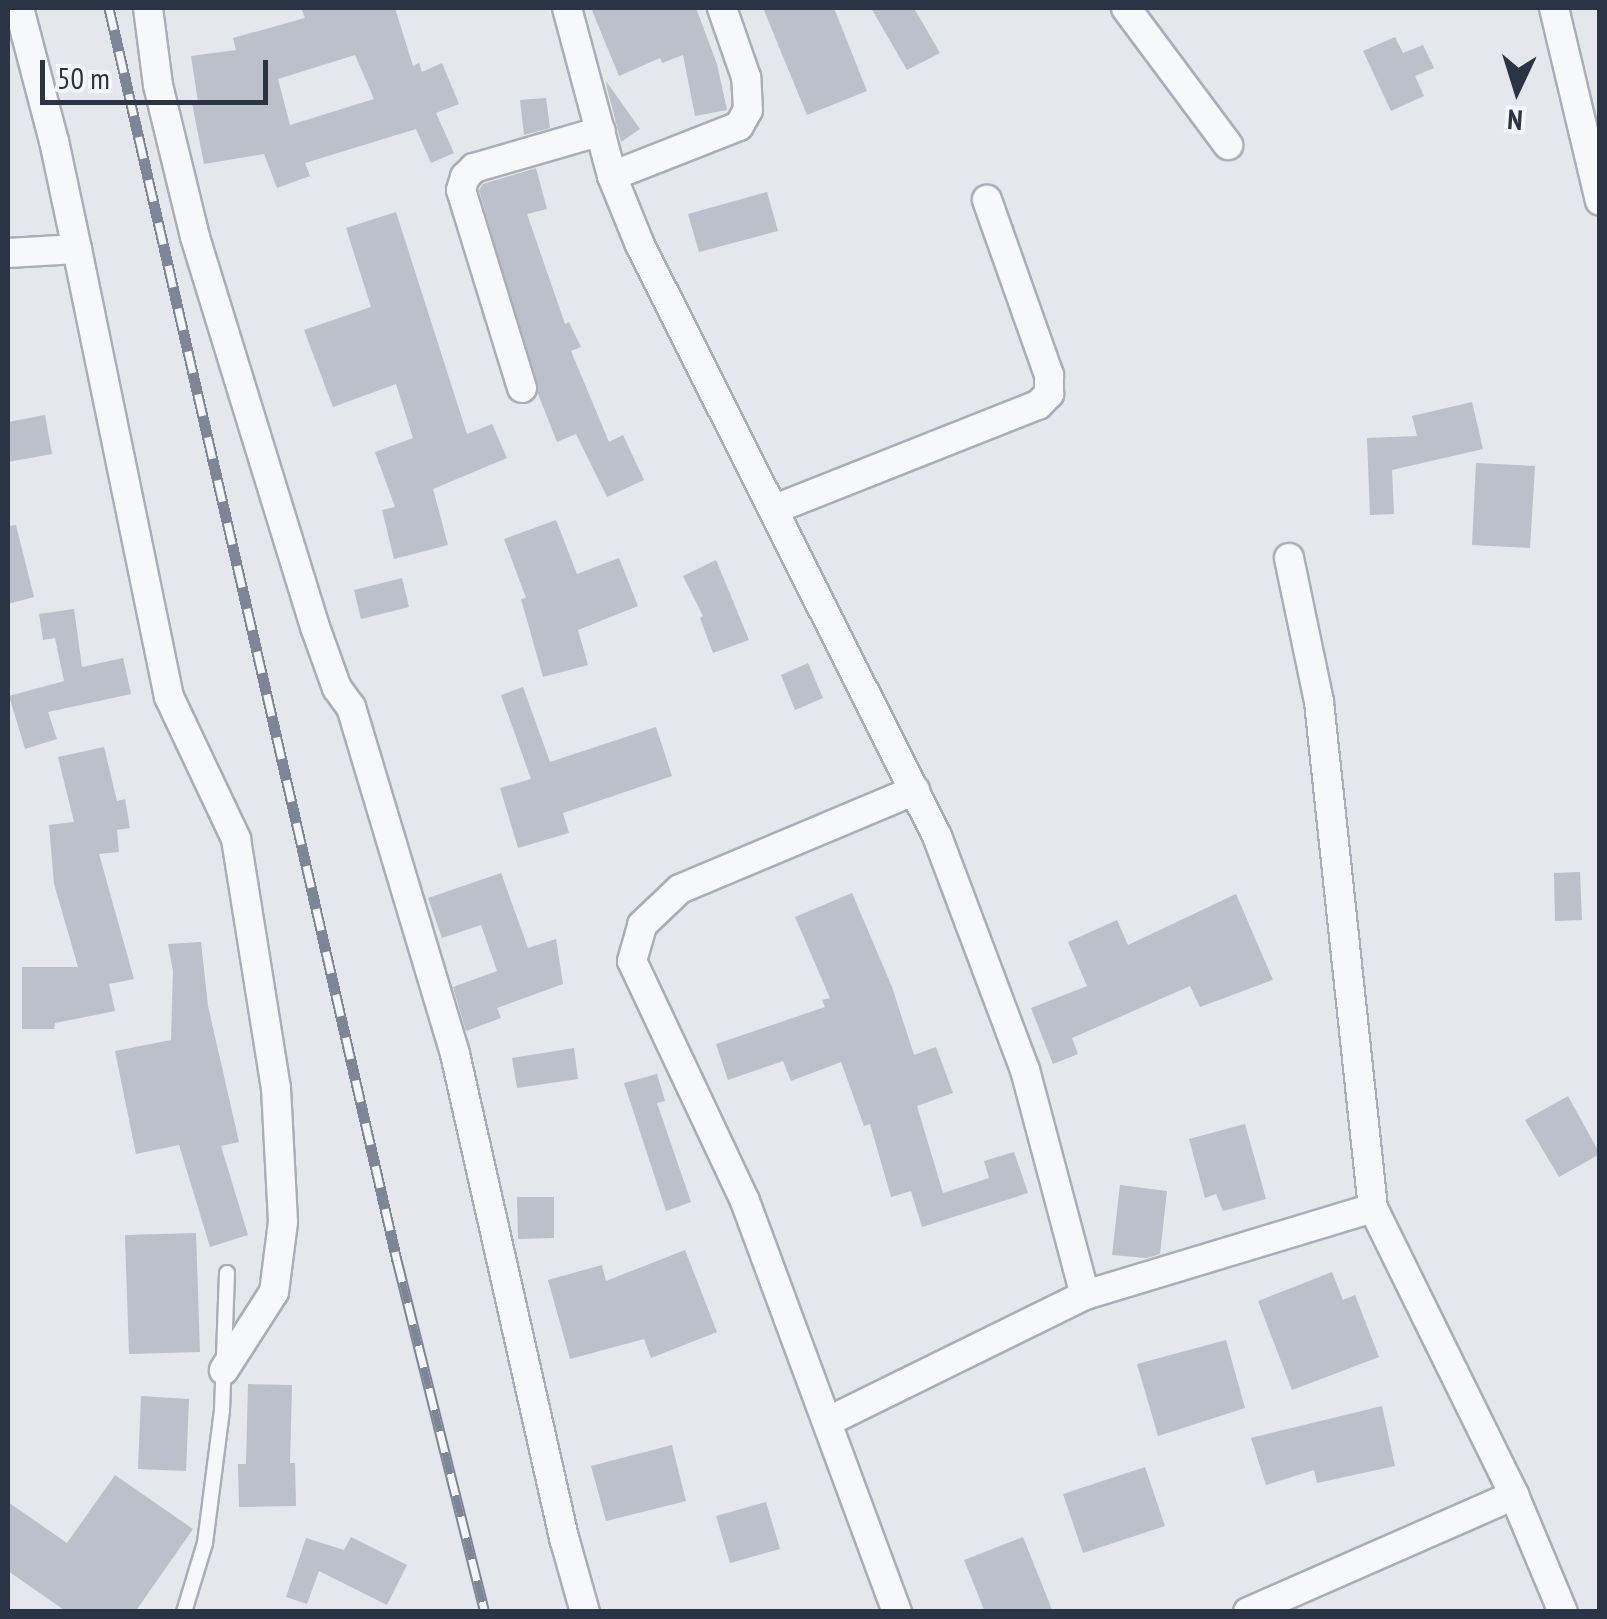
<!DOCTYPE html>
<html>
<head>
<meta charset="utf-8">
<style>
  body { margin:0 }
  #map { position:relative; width:1607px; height:1619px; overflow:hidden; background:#e4e7ec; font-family:"PT Sans Narrow",sans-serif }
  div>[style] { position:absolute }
  .building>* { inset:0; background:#bbc0ca }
  .roads { filter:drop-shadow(2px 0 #a9aeb7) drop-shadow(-2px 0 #a9aeb7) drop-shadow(0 2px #a9aeb7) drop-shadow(0 -2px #a9aeb7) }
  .service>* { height:14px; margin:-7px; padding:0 7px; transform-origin:7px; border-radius:7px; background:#f7f8fa }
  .minor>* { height:28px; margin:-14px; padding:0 14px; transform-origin:14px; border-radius:14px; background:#f7f8fa }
  .rail>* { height:11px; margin-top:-5.5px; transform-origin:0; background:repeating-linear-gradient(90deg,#f4f6f9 0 22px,#7d8696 0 44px); box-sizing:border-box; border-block:2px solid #7d8696 }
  span { translate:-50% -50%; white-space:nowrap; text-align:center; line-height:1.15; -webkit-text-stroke:9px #f4f6f9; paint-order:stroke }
  .frame { position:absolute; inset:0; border:10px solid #2b3445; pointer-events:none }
  .north { position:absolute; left:1467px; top:40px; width:100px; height:100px; -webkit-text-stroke:8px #f4f6f9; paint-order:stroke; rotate:184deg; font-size:28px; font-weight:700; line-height:40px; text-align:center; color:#2b3445 }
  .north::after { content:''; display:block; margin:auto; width:35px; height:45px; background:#2b3445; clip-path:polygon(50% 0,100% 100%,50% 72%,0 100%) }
  .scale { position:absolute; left:40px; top:60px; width:228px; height:45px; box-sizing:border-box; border:5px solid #2b3445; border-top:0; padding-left:12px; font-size:30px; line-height:35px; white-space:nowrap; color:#2b3445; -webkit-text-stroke:8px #f4f6f9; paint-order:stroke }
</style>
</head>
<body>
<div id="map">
  <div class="building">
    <div style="clip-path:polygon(evenodd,301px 8px,395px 8px,413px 66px,419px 63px,422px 72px,442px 63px,459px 104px,436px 113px,454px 153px,431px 163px,416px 129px,305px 163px,310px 176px,277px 188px,264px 154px,204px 164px,192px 103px,198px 102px,191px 56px,236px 50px,233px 38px,305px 18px,301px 8px,355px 55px,374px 99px,290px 125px,278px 79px,355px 55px)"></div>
    <div style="clip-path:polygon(591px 8px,696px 8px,717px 64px,727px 110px,695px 116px,683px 55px,662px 63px,660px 58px,619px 76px)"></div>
    <div style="clip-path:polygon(763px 8px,834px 8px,867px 91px,807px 115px)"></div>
    <div style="clip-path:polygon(871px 8px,914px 8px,940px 53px,907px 70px)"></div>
    <div style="clip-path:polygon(1395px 37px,1403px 53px,1423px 45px,1434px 68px,1415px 76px,1424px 96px,1391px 111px,1363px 51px)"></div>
    <div style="clip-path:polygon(606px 81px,640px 129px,621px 142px,607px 88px)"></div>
    <div style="clip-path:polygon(546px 98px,550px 128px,524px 135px,520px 100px)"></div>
    <div style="clip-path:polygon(536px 168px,547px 209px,527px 214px,565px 324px,569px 322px,581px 347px,571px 351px,609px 442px,623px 435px,644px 480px,607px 497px,576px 434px,557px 442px,538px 394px,479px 190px,483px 184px)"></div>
    <div style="clip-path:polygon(767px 192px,778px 231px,699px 252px,688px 214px)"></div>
    <div style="clip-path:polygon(396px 212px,467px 434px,492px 424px,507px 458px,433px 489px,448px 545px,394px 559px,382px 510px,395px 507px,375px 452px,413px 438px,396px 384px,333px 407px,304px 330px,371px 307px,346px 228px)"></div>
    <div style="clip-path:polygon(1472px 402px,1483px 449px,1392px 470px,1394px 514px,1370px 515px,1367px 438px,1417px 436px,1412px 416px)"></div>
    <div style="clip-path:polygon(45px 415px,52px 454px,8px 462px,8px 422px)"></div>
    <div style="clip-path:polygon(1476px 463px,1535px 466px,1530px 548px,1472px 545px)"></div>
    <div style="clip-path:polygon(556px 520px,577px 574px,619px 558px,638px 606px,578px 630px,588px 665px,543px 677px,521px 599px,526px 598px,504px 539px)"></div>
    <div style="clip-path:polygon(16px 525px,34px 597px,8px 604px,8px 526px)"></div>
    <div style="clip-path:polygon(716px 560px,749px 640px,713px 653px,700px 618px,703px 616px,683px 576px)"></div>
    <div style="clip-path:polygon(402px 578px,409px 607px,361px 619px,354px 590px)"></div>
    <div style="clip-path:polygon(74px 609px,82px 667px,123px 658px,131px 694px,48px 712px,57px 739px,25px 749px,9px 696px,64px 681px,55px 638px,43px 640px,39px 614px)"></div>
    <div style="clip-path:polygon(808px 663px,823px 698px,795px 710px,781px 675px)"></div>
    <div style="clip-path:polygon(523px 687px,550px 762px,656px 727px,672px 776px,563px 813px,569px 833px,518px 848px,500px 788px,531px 779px,501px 695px)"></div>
    <div style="clip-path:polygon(104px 747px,117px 801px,125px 799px,130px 828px,117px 830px,119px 852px,99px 854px,134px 979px,109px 984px,115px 1011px,55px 1023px,54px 1029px,22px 1029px,22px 967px,78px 967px,54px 884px,49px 825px,74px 822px,58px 757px)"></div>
    <div style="clip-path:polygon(1580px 872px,1582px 920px,1555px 921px,1554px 873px)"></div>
    <div style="clip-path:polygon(501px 873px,528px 948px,556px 939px,563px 984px,497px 1008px,501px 1018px,466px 1031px,453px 987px,497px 971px,481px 925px,442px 938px,428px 898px)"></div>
    <div style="clip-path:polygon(852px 893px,892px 987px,914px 1055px,936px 1047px,953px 1093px,917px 1106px,943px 1193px,989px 1178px,984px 1161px,1014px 1152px,1028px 1193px,922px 1227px,911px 1191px,891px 1197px,870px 1124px,864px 1126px,841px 1062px,791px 1081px,783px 1061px,728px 1080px,716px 1044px,825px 1007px,822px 1000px,830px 998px,795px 917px)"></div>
    <div style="clip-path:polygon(1236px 894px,1273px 980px,1200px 1007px,1190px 986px,1072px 1038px,1078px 1054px,1053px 1064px,1031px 1008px,1087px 986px,1068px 942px,1117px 920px,1128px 945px)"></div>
    <div style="clip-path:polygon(201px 942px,208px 1006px,239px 1142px,221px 1146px,248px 1235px,210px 1247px,179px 1145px,136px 1154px,115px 1051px,171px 1040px,173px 971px,168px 944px)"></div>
    <div style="clip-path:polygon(574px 1048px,578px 1079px,517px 1088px,512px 1058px)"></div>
    <div style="clip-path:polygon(657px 1074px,665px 1101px,657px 1103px,691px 1202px,666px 1211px,624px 1083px)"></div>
    <div style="clip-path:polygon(1568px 1096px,1600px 1154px,1559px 1177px,1525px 1120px)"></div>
    <div style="clip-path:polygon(1245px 1124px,1266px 1199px,1223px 1211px,1216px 1194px,1205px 1198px,1189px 1139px)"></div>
    <div style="clip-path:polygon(1120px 1185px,1167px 1191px,1160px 1254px,1147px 1258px,1112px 1255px)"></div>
    <div style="clip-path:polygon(517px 1197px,554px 1197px,554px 1238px,518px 1239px)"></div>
    <div style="clip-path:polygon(196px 1233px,200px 1352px,129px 1354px,125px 1235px)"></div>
    <div style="clip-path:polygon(685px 1250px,717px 1332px,651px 1358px,644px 1339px,570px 1359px,548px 1280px,602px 1265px,606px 1281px)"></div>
    <div style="clip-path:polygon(1332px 1272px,1343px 1300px,1355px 1295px,1379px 1357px,1292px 1390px,1258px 1301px)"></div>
    <div style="clip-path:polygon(1226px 1340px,1245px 1408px,1158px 1436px,1137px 1364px)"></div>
    <div style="clip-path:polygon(248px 1384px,292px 1385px,290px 1463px,295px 1463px,296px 1506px,239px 1507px,238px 1464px,246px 1464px)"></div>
    <div style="clip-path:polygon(141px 1396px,189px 1399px,186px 1471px,138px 1469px)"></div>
    <div style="clip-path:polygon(1382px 1406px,1395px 1466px,1317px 1483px,1314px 1470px,1266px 1485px,1251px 1438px)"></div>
    <div style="clip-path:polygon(672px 1445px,686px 1501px,606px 1521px,591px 1466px)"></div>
    <div style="clip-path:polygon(1145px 1467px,1165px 1526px,1083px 1553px,1063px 1494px)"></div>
    <div style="clip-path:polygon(115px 1475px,193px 1529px,135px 1612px,67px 1612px,8px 1571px,8px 1502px,67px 1543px)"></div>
    <div style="clip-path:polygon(766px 1502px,780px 1549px,730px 1563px,716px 1516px)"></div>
    <div style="clip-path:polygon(351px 1537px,407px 1565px,387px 1605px,319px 1571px,307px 1604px,286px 1597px,306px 1538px,344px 1550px)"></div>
    <div style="clip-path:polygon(1023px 1537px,1053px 1612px,985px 1612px,964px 1560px)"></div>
  </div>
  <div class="roads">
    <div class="service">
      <div style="left:184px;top:1612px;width:72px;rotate:-73.1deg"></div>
      <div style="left:205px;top:1543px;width:134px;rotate:-82.7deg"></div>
      <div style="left:222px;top:1410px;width:137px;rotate:-87.9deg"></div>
    </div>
    <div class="minor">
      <div style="left:19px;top:8px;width:138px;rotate:75.3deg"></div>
      <div style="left:54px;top:141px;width:110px;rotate:78deg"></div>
      <div style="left:148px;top:8px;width:78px;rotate:82.6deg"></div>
      <div style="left:158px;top:85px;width:156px;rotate:76.3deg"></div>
      <div style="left:195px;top:237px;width:408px;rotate:72.9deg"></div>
      <div style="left:315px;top:627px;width:65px;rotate:70.2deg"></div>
      <div style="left:337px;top:688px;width:24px;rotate:54deg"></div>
      <div style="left:351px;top:707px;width:362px;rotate:73.3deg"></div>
      <div style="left:455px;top:1054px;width:499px;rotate:77.3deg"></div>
      <div style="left:565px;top:1541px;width:74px;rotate:74.3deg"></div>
      <div style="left:567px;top:8px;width:174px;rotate:75deg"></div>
      <div style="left:612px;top:176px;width:74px;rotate:67.9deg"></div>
      <div style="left:640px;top:245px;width:661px;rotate:63.32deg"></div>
      <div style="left:937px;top:836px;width:250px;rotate:69.4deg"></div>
      <div style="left:1025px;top:1070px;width:233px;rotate:75.1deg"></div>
      <div style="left:1126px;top:8px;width:171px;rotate:53.3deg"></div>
      <div style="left:1554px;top:8px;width:198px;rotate:76.6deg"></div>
      <div style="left:612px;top:176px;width:136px;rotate:-21.5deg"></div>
      <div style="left:739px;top:126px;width:18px;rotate:-61deg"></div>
      <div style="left:748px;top:110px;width:33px;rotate:-93deg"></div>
      <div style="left:746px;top:77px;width:73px;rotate:-109.2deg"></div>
      <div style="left:8px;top:253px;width:69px;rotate:-3.3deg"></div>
      <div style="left:77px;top:249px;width:457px;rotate:78.4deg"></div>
      <div style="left:169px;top:697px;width:157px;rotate:64.7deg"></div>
      <div style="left:236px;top:839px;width:252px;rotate:80.9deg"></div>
      <div style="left:276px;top:1088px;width:134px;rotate:87deg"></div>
      <div style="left:283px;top:1222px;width:71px;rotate:97.3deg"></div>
      <div style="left:274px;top:1292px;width:93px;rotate:122.7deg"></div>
      <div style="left:522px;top:388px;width:207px;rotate:-107.1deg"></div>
      <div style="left:461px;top:190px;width:14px;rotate:-73deg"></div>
      <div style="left:465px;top:177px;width:13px;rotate:-45deg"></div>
      <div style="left:474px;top:168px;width:132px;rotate:-16.2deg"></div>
      <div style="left:775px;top:509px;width:283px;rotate:-21.6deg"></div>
      <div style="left:1038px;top:405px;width:16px;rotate:-45deg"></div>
      <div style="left:1049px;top:394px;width:19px;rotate:-90deg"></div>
      <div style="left:1049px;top:375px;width:186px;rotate:-109.5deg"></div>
      <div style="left:1289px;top:558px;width:147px;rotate:78.2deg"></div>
      <div style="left:1319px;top:702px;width:509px;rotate:83.91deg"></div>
      <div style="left:1373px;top:1208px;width:320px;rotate:63.8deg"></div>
      <div style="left:1514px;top:1495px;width:127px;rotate:67.3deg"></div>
      <div style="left:829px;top:1421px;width:285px;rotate:-26.2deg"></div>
      <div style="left:1085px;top:1295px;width:301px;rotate:-16.8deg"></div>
      <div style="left:897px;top:1612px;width:438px;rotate:-110.3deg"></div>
      <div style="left:745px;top:1201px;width:265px;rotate:-115.2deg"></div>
      <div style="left:632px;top:961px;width:37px;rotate:-74deg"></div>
      <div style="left:642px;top:925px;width:52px;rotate:-43.5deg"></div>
      <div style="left:680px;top:889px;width:255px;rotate:-22.8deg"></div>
      <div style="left:1248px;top:1612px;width:291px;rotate:-23.7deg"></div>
    </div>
  </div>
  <div class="rail">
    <div style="left:109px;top:8px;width:1285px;rotate:77.05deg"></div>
    <div style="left:397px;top:1260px;width:363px;rotate:76deg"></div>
  </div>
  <div class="frame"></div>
  <div class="north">N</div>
  <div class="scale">50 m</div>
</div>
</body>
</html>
